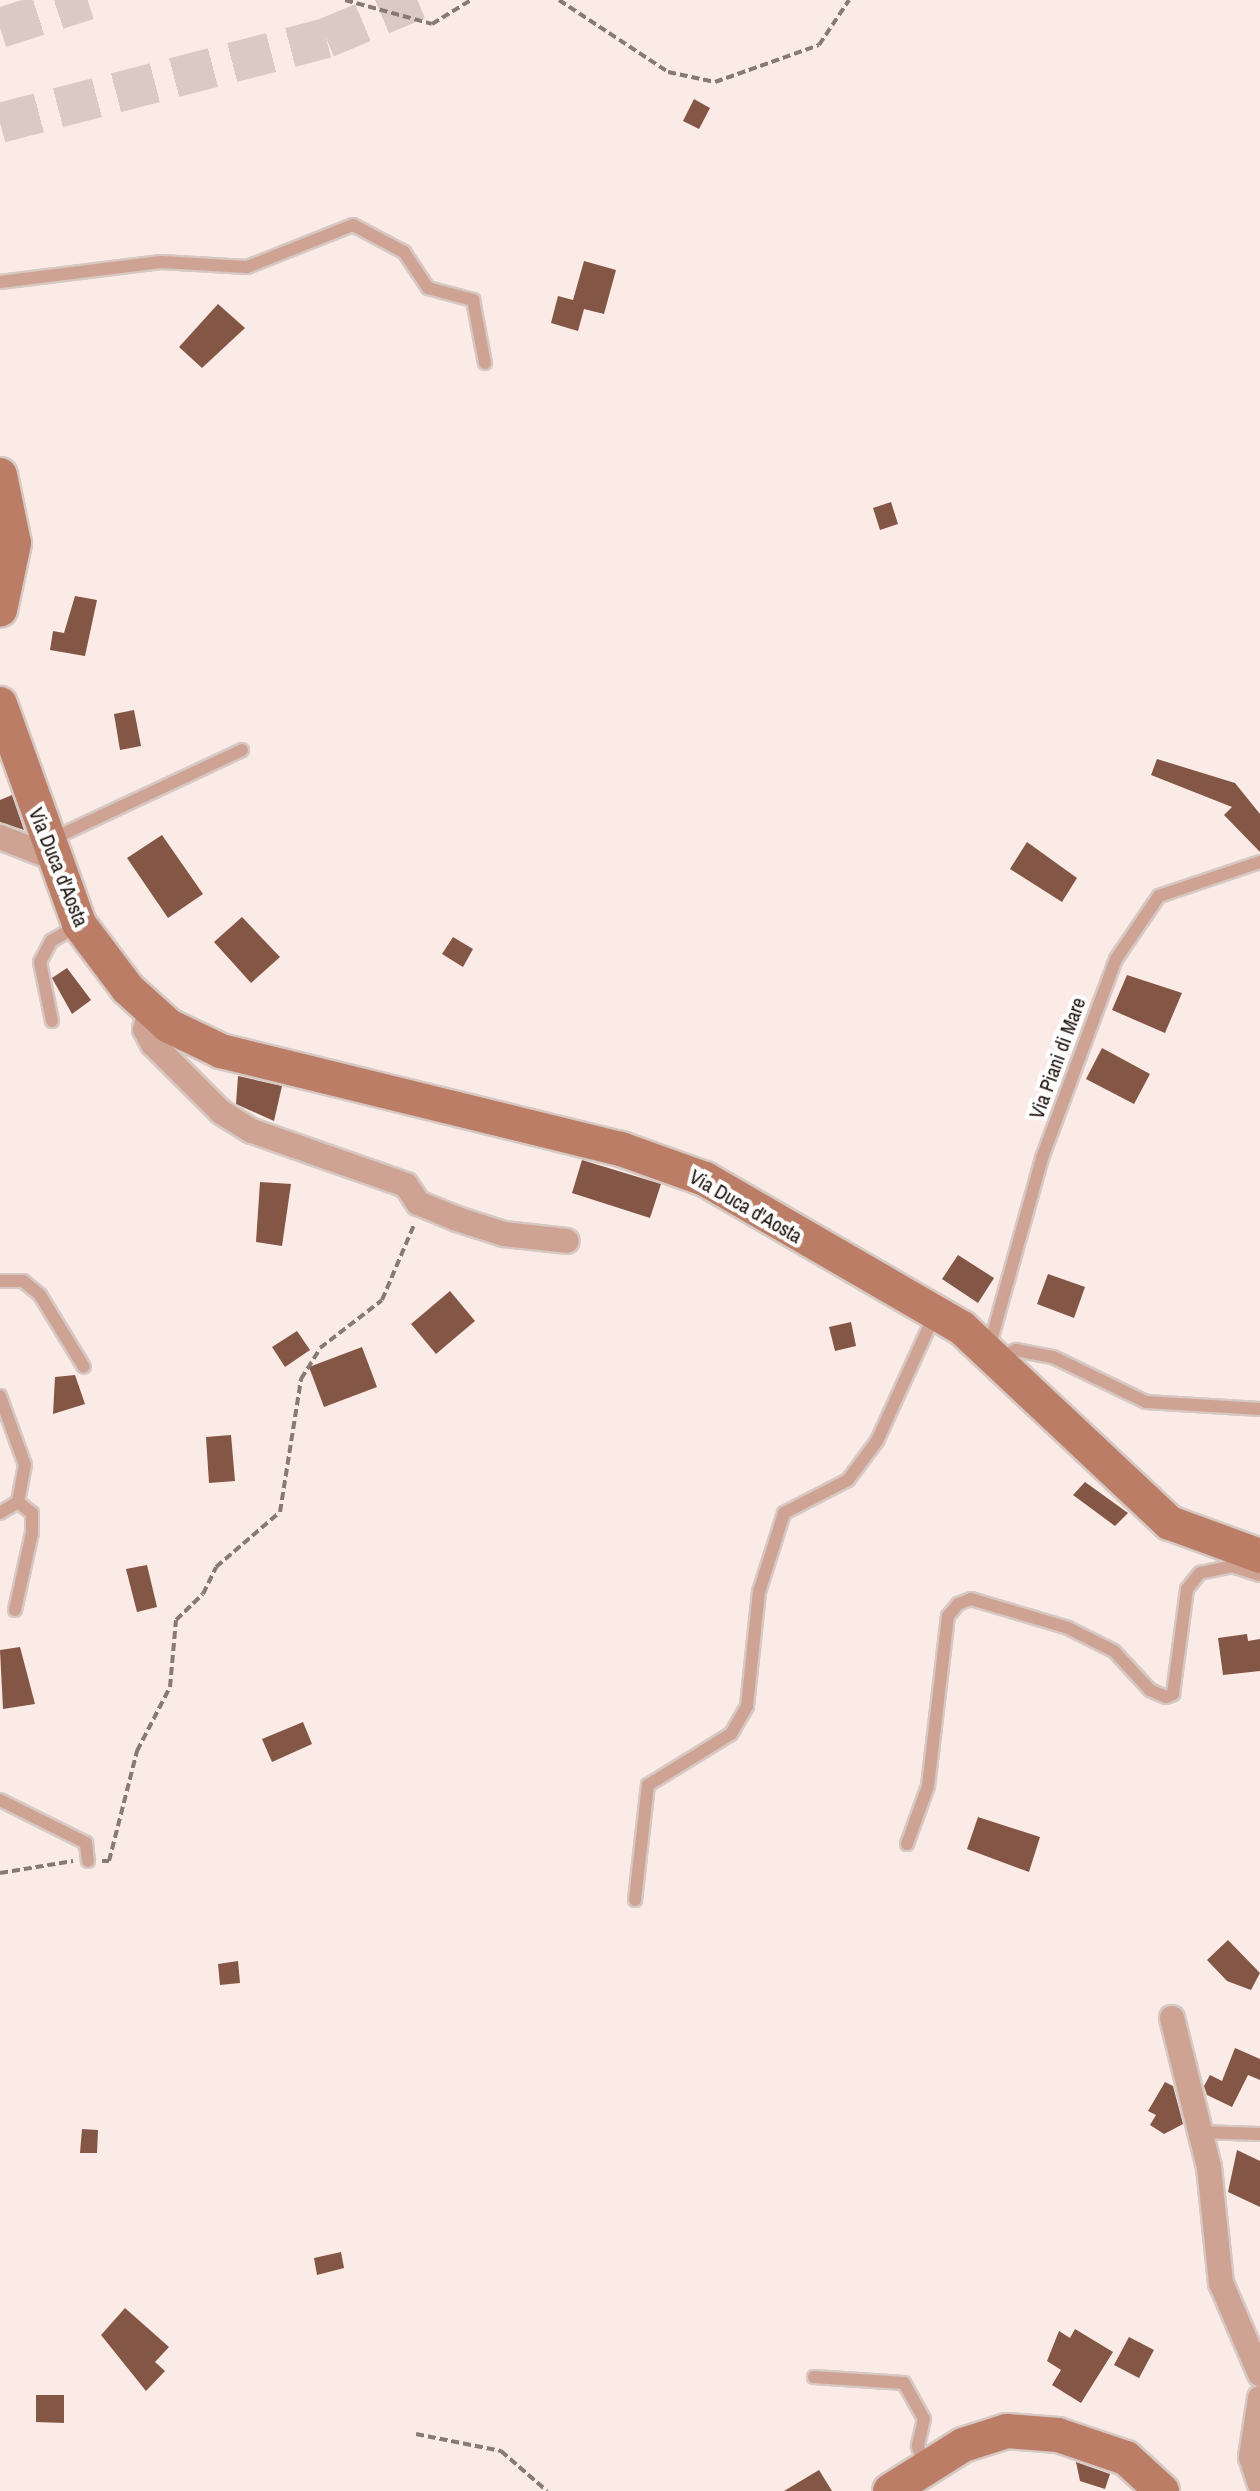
<!DOCTYPE html>
<html>
<head>
<meta charset="utf-8">
<style>
  body { margin:0 }
  #map { position:relative; width:1260px; height:2491px; overflow:hidden; background:#faebe6; font-family:"Archivo Narrow",sans-serif }
  div>[style] { position:absolute }
  .building>* { inset:0; background:#845646 }
  .trunk-tunnel>* { height:40px; margin-top:-20px; transform-origin:0; background:repeating-linear-gradient(90deg,#d9cac5 0 40px,transparent 0 60px) }
  .path>* { height:4px; margin-top:-2px; transform-origin:0; background:repeating-linear-gradient(90deg,#877a75 0 8px,transparent 0 12px) }
  .roads { filter:drop-shadow(2px 0 #d6c8c3) drop-shadow(-2px 0 #d6c8c3) drop-shadow(0 2px #d6c8c3) drop-shadow(0 -2px #d6c8c3) }
  .service>* { height:12px; margin:-6px; padding:0 6px; transform-origin:6px; border-radius:6px; background:#cfa393 }
  .minor>* { height:24px; margin:-12px; padding:0 12px; transform-origin:12px; border-radius:12px; background:#cfa393 }
  .secondary>* { height:34px; margin:-17px; padding:0 17px; transform-origin:17px; border-radius:17px; background:#bc7d66 }
  span { translate:-50% -50%; white-space:nowrap; text-align:center; line-height:1.15; -webkit-text-stroke:8px #fff; paint-order:stroke }
  .street-label { font-size:20px; color:#1b0f0b }
</style>
</head>
<body>
<div id="map">
  <div class="building">
    <div style="clip-path:polygon(694px 99px,710px 108px,699px 129px,683px 121px)"></div>
    <div style="clip-path:polygon(584px 261px,616px 270px,604px 314px,584px 309px,578px 331px,551px 323px,558px 296px,573px 300px)"></div>
    <div style="clip-path:polygon(218px 304px,245px 328px,202px 368px,179px 347px)"></div>
    <div style="clip-path:polygon(891px 502px,898px 524px,880px 530px,873px 508px)"></div>
    <div style="clip-path:polygon(75px 596px,97px 600px,85px 656px,50px 650px,53px 631px,64px 633px)"></div>
    <div style="clip-path:polygon(134px 710px,141px 746px,120px 750px,114px 714px)"></div>
    <div style="clip-path:polygon(1157px 759px,1235px 783px,1260px 814px,1260px 852px,1224px 815px,1232px 807px,1151px 775px)"></div>
    <div style="clip-path:polygon(12px 795px,24px 830px,0 822px,0 800px)"></div>
    <div style="clip-path:polygon(162px 835px,203px 894px,168px 918px,127px 858px)"></div>
    <div style="clip-path:polygon(1027px 842px,1077px 878px,1062px 902px,1010px 869px)"></div>
    <div style="clip-path:polygon(242px 917px,280px 957px,251px 983px,214px 942px)"></div>
    <div style="clip-path:polygon(453px 937px,473px 949px,463px 967px,442px 954px)"></div>
    <div style="clip-path:polygon(67px 968px,91px 1000px,72px 1014px,52px 978px)"></div>
    <div style="clip-path:polygon(1127px 975px,1182px 993px,1165px 1033px,1112px 1010px)"></div>
    <div style="clip-path:polygon(1102px 1048px,1150px 1074px,1134px 1104px,1086px 1079px)"></div>
    <div style="clip-path:polygon(238px 1076px,282px 1086px,274px 1121px,236px 1104px)"></div>
    <div style="clip-path:polygon(582px 1160px,661px 1184px,650px 1218px,572px 1193px)"></div>
    <div style="clip-path:polygon(260px 1182px,291px 1184px,282px 1246px,256px 1242px)"></div>
    <div style="clip-path:polygon(958px 1255px,994px 1278px,978px 1303px,942px 1279px)"></div>
    <div style="clip-path:polygon(1048px 1274px,1085px 1287px,1074px 1318px,1037px 1304px)"></div>
    <div style="clip-path:polygon(450px 1291px,475px 1321px,436px 1354px,411px 1324px)"></div>
    <div style="clip-path:polygon(851px 1322px,856px 1346px,835px 1351px,829px 1327px)"></div>
    <div style="clip-path:polygon(297px 1331px,310px 1350px,285px 1367px,272px 1347px)"></div>
    <div style="clip-path:polygon(362px 1347px,377px 1387px,324px 1407px,309px 1367px)"></div>
    <div style="clip-path:polygon(75px 1375px,85px 1404px,53px 1414px,55px 1377px)"></div>
    <div style="clip-path:polygon(231px 1435px,235px 1481px,209px 1483px,206px 1437px)"></div>
    <div style="clip-path:polygon(1085px 1482px,1128px 1513px,1115px 1526px,1073px 1495px)"></div>
    <div style="clip-path:polygon(147px 1565px,157px 1607px,137px 1612px,126px 1569px)"></div>
    <div style="clip-path:polygon(1247px 1634px,1248px 1641px,1260px 1639px,1260px 1671px,1223px 1675px,1218px 1638px)"></div>
    <div style="clip-path:polygon(20px 1647px,35px 1704px,3px 1709px,0 1650px)"></div>
    <div style="clip-path:polygon(303px 1722px,312px 1744px,272px 1762px,262px 1739px)"></div>
    <div style="clip-path:polygon(978px 1817px,1040px 1837px,1029px 1872px,967px 1849px)"></div>
    <div style="clip-path:polygon(1228px 1940px,1260px 1973px,1251px 1990px,1227px 1981px,1207px 1960px)"></div>
    <div style="clip-path:polygon(238px 1961px,240px 1983px,220px 1985px,218px 1964px)"></div>
    <div style="clip-path:polygon(1235px 2048px,1260px 2059px,1260px 2080px,1248px 2075px,1232px 2107px,1207px 2095px,1204px 2086px,1210px 2075px,1222px 2081px)"></div>
    <div style="clip-path:polygon(1165px 2082px,1173px 2086px,1183px 2124px,1164px 2134px,1150px 2125px,1156px 2115px,1148px 2111px)"></div>
    <div style="clip-path:polygon(82px 2129px,98px 2130px,97px 2153px,80px 2153px)"></div>
    <div style="clip-path:polygon(1237px 2150px,1260px 2161px,1260px 2207px,1228px 2192px)"></div>
    <div style="clip-path:polygon(341px 2252px,344px 2268px,317px 2275px,314px 2258px)"></div>
    <div style="clip-path:polygon(125px 2308px,169px 2347px,155px 2362px,165px 2371px,146px 2391px,101px 2335px)"></div>
    <div style="clip-path:polygon(1075px 2329px,1113px 2352px,1081px 2403px,1052px 2385px,1061px 2370px,1047px 2361px,1059px 2331px,1070px 2338px)"></div>
    <div style="clip-path:polygon(1129px 2337px,1154px 2350px,1139px 2378px,1114px 2365px)"></div>
    <div style="clip-path:polygon(36px 2395px,64px 2395px,64px 2423px,36px 2422px)"></div>
    <div style="clip-path:polygon(1076px 2462px,1110px 2474px,1105px 2489px,1080px 2481px)"></div>
    <div style="clip-path:polygon(819px 2470px,832px 2491px,784px 2491px)"></div>
  </div>
  <div class="trunk-tunnel">
    <div style="left:0;top:28px;width:92px;rotate:-17.7deg"></div>
    <div style="left:0;top:123px;width:337px;rotate:-14.6deg"></div>
    <div style="left:326px;top:38px;width:99px;rotate:-22.7deg"></div>
  </div>
  <div class="path">
    <div style="left:345px;top:0;width:90px;rotate:15.4deg"></div>
    <div style="left:432px;top:24px;width:46px;rotate:-31.6deg"></div>
    <div style="left:559px;top:0;width:131px;rotate:33.4deg"></div>
    <div style="left:668px;top:72px;width:48px;rotate:12deg"></div>
    <div style="left:715px;top:82px;width:110px;rotate:-19.6deg"></div>
    <div style="left:819px;top:45px;width:54px;rotate:-56.3deg"></div>
    <div style="left:102px;top:1861px;width:7px"></div>
    <div style="left:109px;top:1861px;width:114px;rotate:-75.7deg"></div>
    <div style="left:137px;top:1751px;width:72px;rotate:-62.7deg"></div>
    <div style="left:170px;top:1687px;width:67px;rotate:-84.9deg"></div>
    <div style="left:176px;top:1620px;width:37px;rotate:-44deg"></div>
    <div style="left:203px;top:1594px;width:30px;rotate:-64deg"></div>
    <div style="left:216px;top:1567px;width:84px;rotate:-40.7deg"></div>
    <div style="left:280px;top:1512px;width:135px;rotate:-81deg"></div>
    <div style="left:301px;top:1379px;width:36px;rotate:-58deg"></div>
    <div style="left:320px;top:1348px;width:78px;rotate:-37.7deg"></div>
    <div style="left:382px;top:1300px;width:82px;rotate:-66.9deg"></div>
    <div style="left:0;top:1873px;width:74px;rotate:-9.3deg"></div>
    <div style="left:416px;top:2434px;width:87px;rotate:11.3deg"></div>
    <div style="left:501px;top:2451px;width:61px;rotate:41deg"></div>
  </div>
  <div class="roads">
    <div class="service">
      <div style="left:0;top:282px;width:162px;rotate:-7.1deg"></div>
      <div style="left:161px;top:262px;width:86px;rotate:3.3deg"></div>
      <div style="left:247px;top:267px;width:114px;rotate:-21.6deg"></div>
      <div style="left:353px;top:225px;width:58px;rotate:27.9deg"></div>
      <div style="left:404px;top:252px;width:43px;rotate:56.3deg"></div>
      <div style="left:428px;top:288px;width:47px;rotate:14.9deg"></div>
      <div style="left:473px;top:300px;width:64px;rotate:79.2deg"></div>
      <div style="left:50px;top:840px;width:212px;rotate:-25.1deg"></div>
      <div style="left:52px;top:1021px;width:60px;rotate:-101.5deg"></div>
      <div style="left:40px;top:962px;width:24px;rotate:-62deg"></div>
      <div style="left:51px;top:941px;width:30px;rotate:-30deg"></div>
      <div style="left:0;top:1281px;width:23px"></div>
      <div style="left:23px;top:1281px;width:22px;rotate:39deg"></div>
      <div style="left:40px;top:1295px;width:84px;rotate:58.6deg"></div>
      <div style="left:989px;top:1348px;width:197px;rotate:-74.4deg"></div>
      <div style="left:1042px;top:1158px;width:212px;rotate:-69.6deg"></div>
      <div style="left:1116px;top:959px;width:76px;rotate:-55.7deg"></div>
      <div style="left:1159px;top:896px;width:107px;rotate:-18.6deg"></div>
      <div style="left:1000px;top:1358px;width:18px;rotate:-27deg"></div>
      <div style="left:1016px;top:1350px;width:38px;rotate:11deg"></div>
      <div style="left:1053px;top:1357px;width:103px;rotate:25.8deg"></div>
      <div style="left:1146px;top:1402px;width:114px;rotate:3.5deg"></div>
      <div style="left:0;top:1396px;width:73px;rotate:70.1deg"></div>
      <div style="left:25px;top:1465px;width:38px;rotate:101deg"></div>
      <div style="left:18px;top:1502px;width:21px;rotate:149deg"></div>
      <div style="left:15px;top:1610px;width:79px;rotate:-77.6deg"></div>
      <div style="left:32px;top:1533px;width:20px;rotate:-90deg"></div>
      <div style="left:32px;top:1513px;width:18px;rotate:-142deg"></div>
      <div style="left:0;top:1800px;width:96px;rotate:26.6deg"></div>
      <div style="left:86px;top:1843px;width:18px;rotate:84deg"></div>
      <div style="left:907px;top:1844px;width:62px;rotate:-70.1deg"></div>
      <div style="left:928px;top:1786px;width:171px;rotate:-83.3deg"></div>
      <div style="left:948px;top:1616px;width:16px;rotate:-50deg"></div>
      <div style="left:958px;top:1604px;width:14px;rotate:-21deg"></div>
      <div style="left:971px;top:1599px;width:101px;rotate:16.6deg"></div>
      <div style="left:1068px;top:1628px;width:51px;rotate:26.6deg"></div>
      <div style="left:1114px;top:1651px;width:53px;rotate:47.3deg"></div>
      <div style="left:1150px;top:1690px;width:17px;rotate:24deg"></div>
      <div style="left:1166px;top:1697px;width:8px;rotate:-23deg"></div>
      <div style="left:1173px;top:1694px;width:106px;rotate:-82.4deg"></div>
      <div style="left:1187px;top:1589px;width:21px;rotate:-51deg"></div>
      <div style="left:1200px;top:1573px;width:33px;rotate:-12deg"></div>
      <div style="left:1232px;top:1566px;width:29px;rotate:18deg"></div>
      <div style="left:635px;top:1900px;width:116px;rotate:-83.6deg"></div>
      <div style="left:648px;top:1785px;width:97px;rotate:-31.6deg"></div>
      <div style="left:731px;top:1734px;width:32px;rotate:-60deg"></div>
      <div style="left:747px;top:1706px;width:115px;rotate:-84deg"></div>
      <div style="left:759px;top:1592px;width:83px;rotate:-72.4deg"></div>
      <div style="left:784px;top:1513px;width:72px;rotate:-27.3deg"></div>
      <div style="left:848px;top:1480px;width:49px;rotate:-53.4deg"></div>
      <div style="left:877px;top:1441px;width:140px;rotate:-65.5deg"></div>
      <div style="left:1200px;top:2132px;width:60px;rotate:1.9deg"></div>
      <div style="left:814px;top:2377px;width:90px;rotate:3.8deg"></div>
      <div style="left:904px;top:2383px;width:41px;rotate:60.9deg"></div>
      <div style="left:924px;top:2419px;width:28px;rotate:103deg"></div>
      <div style="left:918px;top:2446px;width:20px;rotate:75deg"></div>
    </div>
    <div class="minor">
      <div style="left:0;top:837px;width:55px;rotate:21.4deg"></div>
      <div style="left:150px;top:1012px;width:18px;rotate:106deg"></div>
      <div style="left:145px;top:1029px;width:17px;rotate:62deg"></div>
      <div style="left:153px;top:1044px;width:96px;rotate:45deg"></div>
      <div style="left:221px;top:1112px;width:36px;rotate:32deg"></div>
      <div style="left:252px;top:1131px;width:163px;rotate:19.3deg"></div>
      <div style="left:406px;top:1185px;width:22px;rotate:56deg"></div>
      <div style="left:418px;top:1203px;width:42px;rotate:22.3deg"></div>
      <div style="left:457px;top:1219px;width:49px;rotate:17.7deg"></div>
      <div style="left:504px;top:1234px;width:63px;rotate:6.3deg"></div>
      <div style="left:1172px;top:2018px;width:154px;rotate:76.1deg"></div>
      <div style="left:1209px;top:2167px;width:117px;rotate:84.1deg"></div>
      <div style="left:1221px;top:2283px;width:99px;rotate:66.8deg"></div>
      <div style="left:1260px;top:2398px;width:60px;rotate:98.7deg"></div>
      <div style="left:1251px;top:2457px;width:28px;rotate:72deg"></div>
    </div>
    <div class="secondary">
      <div style="left:0;top:475px;width:69px;rotate:78.4deg"></div>
      <div style="left:14px;top:543px;width:68px;rotate:101.8deg"></div>
      <div style="left:0;top:704px;width:234px;rotate:70.2deg"></div>
      <div style="left:79px;top:924px;width:81px;rotate:53deg"></div>
      <div style="left:128px;top:989px;width:55px;rotate:42.1deg"></div>
      <div style="left:169px;top:1026px;width:58px;rotate:25.7deg"></div>
      <div style="left:221px;top:1051px;width:412px;rotate:13.8deg"></div>
      <div style="left:621px;top:1149px;width:89px;rotate:19.7deg"></div>
      <div style="left:705px;top:1179px;width:297px;rotate:30.1deg"></div>
      <div style="left:962px;top:1328px;width:285px;rotate:43.2deg"></div>
      <div style="left:1170px;top:1523px;width:96px;rotate:20.1deg"></div>
      <div style="left:890px;top:2491px;width:86px;rotate:-32.2deg"></div>
      <div style="left:963px;top:2445px;width:46px;rotate:-17.7deg"></div>
      <div style="left:1007px;top:2431px;width:51px;rotate:4.5deg"></div>
      <div style="left:1058px;top:2435px;width:72px;rotate:18.7deg"></div>
      <div style="left:1126px;top:2458px;width:49px;rotate:42.5deg"></div>
    </div>
  </div>
  <div class="street-label">
    <span style="left:59px;top:867px;rotate:68deg">Via Duca d'Aosta</span>
    <span style="left:1057px;top:1058px;rotate:-70deg">Via Piani di Mare</span>
    <span style="left:746px;top:1206px;rotate:30deg">Via Duca d'Aosta</span>
  </div>
</div>
</body>
</html>
